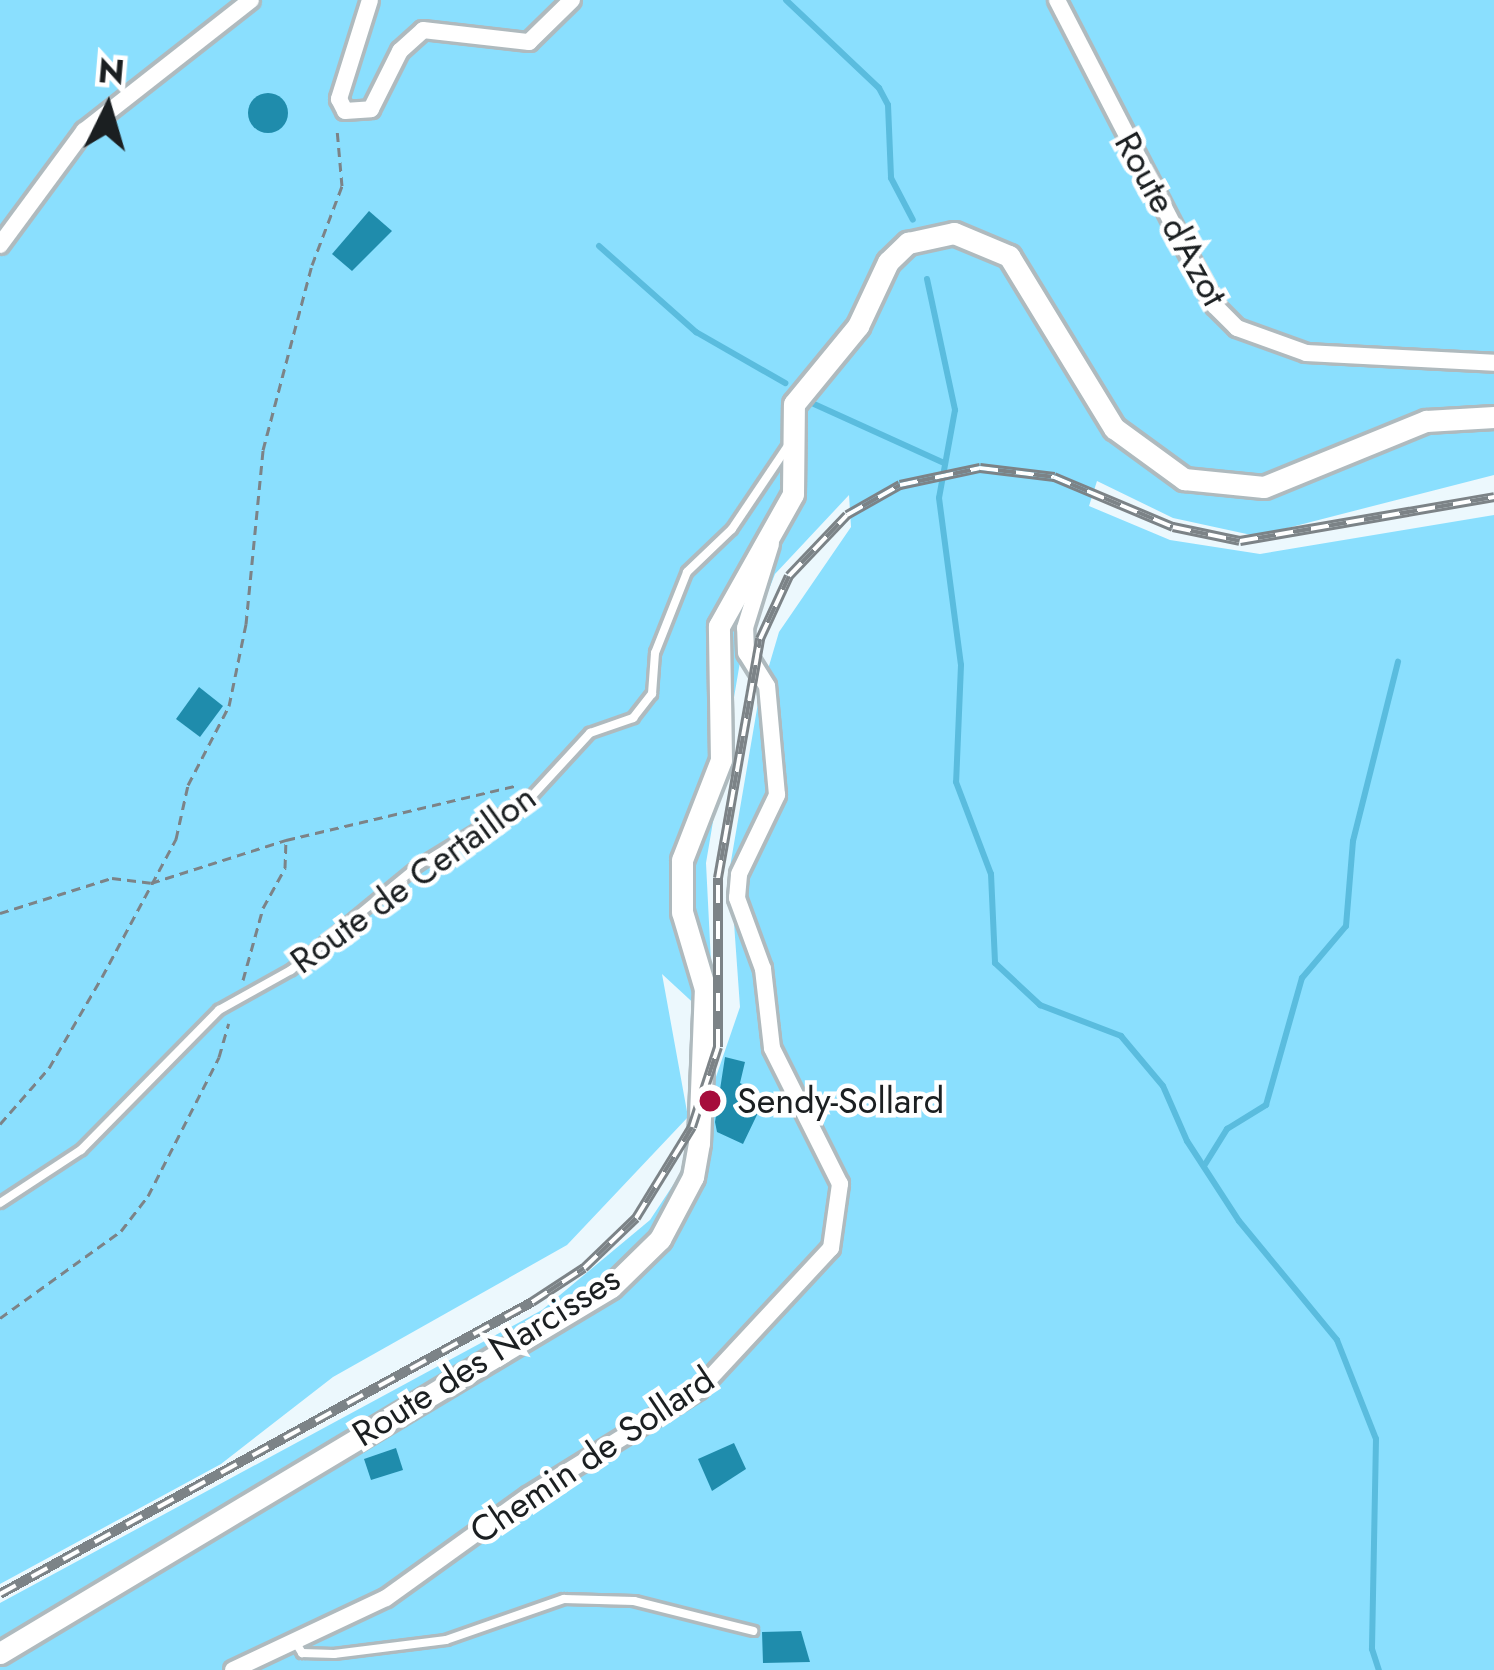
<!DOCTYPE html>
<html>
<head>
<meta charset="utf-8">
<style>
  body { margin:0 }
  #map { position:relative; width:1494px; height:1670px; overflow:hidden; background:#ecf8fd; font-family:Jost,sans-serif }
  div>[style] { position:absolute }
  .green>* { inset:0; background:#8adffe }
  .stream>* { height:6px; margin:-3px; padding:0 3px; transform-origin:3px; border-radius:3px; background:#5abcde }
  .building>* { inset:0; background:#1f8cac }
  .round { border-radius:50% }
  .path>* { height:3px; margin-top:-1.5px; transform-origin:0; background:repeating-linear-gradient(90deg,#7c8387 0 9px,transparent 0 15px) }
  .roads { filter:drop-shadow(3px 0 #afbabe) drop-shadow(-3px 0 #afbabe) drop-shadow(0 3px #afbabe) drop-shadow(0 -3px #afbabe) }
  .service>* { height:8px; margin:-4px; padding:0 4px; transform-origin:4px; border-radius:4px; background:#fff }
  .minor>* { height:16px; margin:-8px; padding:0 8px; transform-origin:8px; border-radius:8px; background:#fff }
  .tertiary>* { height:21px; margin:-10.5px; padding:0 10.5px; transform-origin:10.5px; border-radius:10.5px; background:#fff }
  .rail>* { height:10px; margin-top:-5px; transform-origin:0; background:repeating-linear-gradient(90deg,#fff 0 18px,#7c8387 0 36px); box-sizing:border-box; border-block:3px solid #7c8387 }
  .dots>* { width:33px; height:33px; translate:-50% -50%; box-sizing:border-box; border:6px solid #fff; border-radius:50% }
  span { translate:-50% -50%; white-space:nowrap; text-align:center; line-height:1.15; -webkit-text-stroke:9px #fff; paint-order:stroke }
  .street-label { font-size:36px; color:#1b1f21 }
  .poi-label { font-size:36px; color:#1b1f21 }
  .left { translate:0 -50%; text-align:left }
  .north { position:absolute; left:48px; top:48px; width:120px; height:120px; -webkit-text-stroke:9px #fff; paint-order:stroke; rotate:5deg; font-size:33px; font-weight:700; line-height:48px; text-align:center; color:#1b1f21 }
  .north::after { content:''; display:block; margin:auto; width:42px; height:54px; background:#1b1f21; clip-path:polygon(50% 0,100% 100%,50% 72%,0 100%) }
</style>
</head>
<body>
<div id="map">
  <div class="green">
    <div style="clip-path:polygon(0 0,1494px 0,1494px 475px,1256px 536px,1173px 518px,1097px 481px,1089px 506px,1170px 540px,1260px 554px,1494px 515px,1494px 1670px,0 1670px,0 1603px,542px 1310px,650px 1220px,685px 1167px,740px 1007px,730px 867px,758px 703px,779px 632px,851px 527px,849px 495px,775px 574px,740px 662px,706px 863px,714px 1022px,662px 974px,688px 1117px,567px 1245px,333px 1377px,221px 1464px,0 1584px)"></div>
  </div>
  <div class="stream">
    <div style="left:786px;top:0;width:128px;rotate:43.4deg"></div>
    <div style="left:879px;top:88px;width:19px;rotate:62deg"></div>
    <div style="left:888px;top:105px;width:73px;rotate:87.6deg"></div>
    <div style="left:891px;top:178px;width:47px;rotate:62.4deg"></div>
    <div style="left:599px;top:246px;width:130px;rotate:41.6deg"></div>
    <div style="left:696px;top:332px;width:103px;rotate:29.8deg"></div>
    <div style="left:927px;top:279px;width:134px;rotate:77.9deg"></div>
    <div style="left:955px;top:410px;width:89px;rotate:100.3deg"></div>
    <div style="left:939px;top:498px;width:168px;rotate:82.5deg"></div>
    <div style="left:961px;top:665px;width:117px;rotate:92.4deg"></div>
    <div style="left:956px;top:782px;width:98px;rotate:69.2deg"></div>
    <div style="left:991px;top:874px;width:89px;rotate:87.4deg"></div>
    <div style="left:995px;top:963px;width:62px;rotate:43deg"></div>
    <div style="left:1040px;top:1005px;width:87px;rotate:20.9deg"></div>
    <div style="left:1121px;top:1036px;width:65px;rotate:50deg"></div>
    <div style="left:1163px;top:1086px;width:60px;rotate:66.4deg"></div>
    <div style="left:1187px;top:1141px;width:95px;rotate:57deg"></div>
    <div style="left:1239px;top:1221px;width:154px;rotate:50.5deg"></div>
    <div style="left:1337px;top:1340px;width:106px;rotate:68.5deg"></div>
    <div style="left:1376px;top:1439px;width:210px;rotate:91.1deg"></div>
    <div style="left:1372px;top:1649px;width:22px;rotate:72deg"></div>
    <div style="left:814px;top:404px;width:141px;rotate:24.4deg"></div>
    <div style="left:1204px;top:1166px;width:44px;rotate:-58.1deg"></div>
    <div style="left:1227px;top:1129px;width:46px;rotate:-31.6deg"></div>
    <div style="left:1266px;top:1105px;width:132px;rotate:-74.2deg"></div>
    <div style="left:1302px;top:978px;width:68px;rotate:-49.8deg"></div>
    <div style="left:1346px;top:926px;width:85px;rotate:-85.3deg"></div>
    <div style="left:1353px;top:841px;width:185px;rotate:-75.9deg"></div>
  </div>
  <div class="building">
    <div class="round" style="left:248px;top:93px;width:40px;height:40px"></div>
    <div style="clip-path:polygon(369px 211px,392px 231px,352px 271px,332px 254px)"></div>
    <div style="clip-path:polygon(199px 687px,223px 706px,200px 737px,176px 719px)"></div>
    <div style="clip-path:polygon(725px 1057px,745px 1062px,740px 1083px,766px 1096px,743px 1144px,717px 1132px,715px 1122px)"></div>
    <div style="clip-path:polygon(734px 1443px,746px 1469px,712px 1491px,698px 1459px)"></div>
    <div style="clip-path:polygon(396px 1448px,403px 1470px,371px 1480px,364px 1459px)"></div>
    <div style="clip-path:polygon(801px 1631px,810px 1662px,763px 1663px,762px 1632px)"></div>
  </div>
  <div class="path">
    <div style="left:0;top:913px;width:117px;rotate:-17.4deg"></div>
    <div style="left:112px;top:878px;width:39px;rotate:7deg"></div>
    <div style="left:151px;top:883px;width:142px;rotate:-17.7deg"></div>
    <div style="left:286px;top:840px;width:238px;rotate:-13.3deg"></div>
    <div style="left:243px;top:980px;width:75px;rotate:-74.5deg"></div>
    <div style="left:263px;top:908px;width:46px;rotate:-61.2deg"></div>
    <div style="left:285px;top:868px;width:28px;rotate:-88deg"></div>
    <div style="left:0;top:1124px;width:74px;rotate:-48.8deg"></div>
    <div style="left:49px;top:1068px;width:105px;rotate:-59.8deg"></div>
    <div style="left:102px;top:977px;width:157px;rotate:-61.8deg"></div>
    <div style="left:176px;top:839px;width:55px;rotate:-77.5deg"></div>
    <div style="left:188px;top:785px;width:89px;rotate:-62.6deg"></div>
    <div style="left:229px;top:706px;width:84px;rotate:-78.3deg"></div>
    <div style="left:246px;top:624px;width:175px;rotate:-84.4deg"></div>
    <div style="left:263px;top:450px;width:191px;rotate:-75.2deg"></div>
    <div style="left:312px;top:265px;width:85px;rotate:-69.2deg"></div>
    <div style="left:342px;top:186px;width:57px;rotate:-95deg"></div>
    <div style="left:0;top:1318px;width:149px;rotate:-35.7deg"></div>
    <div style="left:121px;top:1231px;width:44px;rotate:-52.4deg"></div>
    <div style="left:148px;top:1196px;width:156px;rotate:-62.9deg"></div>
    <div style="left:219px;top:1057px;width:35px;rotate:-74deg"></div>
  </div>
  <div class="roads">
    <div class="service">
      <div style="left:0;top:1203px;width:97px;rotate:-33.2deg"></div>
      <div style="left:81px;top:1150px;width:197px;rotate:-45.4deg"></div>
      <div style="left:219px;top:1010px;width:82px;rotate:-29.1deg"></div>
      <div style="left:291px;top:970px;width:166px;rotate:-39.4deg"></div>
      <div style="left:419px;top:865px;width:132px;rotate:-31.4deg"></div>
      <div style="left:532px;top:796px;width:86px;rotate:-47.4deg"></div>
      <div style="left:590px;top:733px;width:46px;rotate:-19.2deg"></div>
      <div style="left:633px;top:718px;width:31px;rotate:-52deg"></div>
      <div style="left:652px;top:694px;width:41px;rotate:-85.8deg"></div>
      <div style="left:655px;top:653px;width:87px;rotate:-68.4deg"></div>
      <div style="left:687px;top:572px;width:62px;rotate:-43.7deg"></div>
      <div style="left:732px;top:529px;width:99px;rotate:-56.1deg"></div>
      <div style="left:296px;top:1643px;width:12px;rotate:59deg"></div>
      <div style="left:302px;top:1653px;width:32px;rotate:2deg"></div>
      <div style="left:334px;top:1654px;width:113px;rotate:-7.1deg"></div>
      <div style="left:446px;top:1640px;width:125px;rotate:-19.2deg"></div>
      <div style="left:564px;top:1599px;width:70px;rotate:1.6deg"></div>
      <div style="left:634px;top:1601px;width:123px;rotate:14.1deg"></div>
    </div>
    <div class="minor">
      <div style="left:370px;top:0;width:104px;rotate:107.4deg"></div>
      <div style="left:339px;top:99px;width:13px;rotate:63deg"></div>
      <div style="left:345px;top:111px;width:26px;rotate:-4deg"></div>
      <div style="left:371px;top:109px;width:65px;rotate:-63.4deg"></div>
      <div style="left:400px;top:51px;width:31px;rotate:-42deg"></div>
      <div style="left:423px;top:30px;width:107px;rotate:6.5deg"></div>
      <div style="left:529px;top:42px;width:60px;rotate:-44.3deg"></div>
      <div style="left:1057px;top:0;width:344px;rotate:62.7deg"></div>
      <div style="left:1215px;top:306px;width:31px;rotate:45deg"></div>
      <div style="left:1237px;top:328px;width:73px;rotate:19.9deg"></div>
      <div style="left:1306px;top:353px;width:188px;rotate:3deg"></div>
      <div style="left:0;top:245px;width:142px;rotate:-53.6deg"></div>
      <div style="left:84px;top:131px;width:212px;rotate:-38.1deg"></div>
      <div style="left:233px;top:1670px;width:169px;rotate:-25.2deg"></div>
      <div style="left:386px;top:1598px;width:175px;rotate:-35.7deg"></div>
      <div style="left:528px;top:1496px;width:201px;rotate:-31.8deg"></div>
      <div style="left:699px;top:1390px;width:194px;rotate:-47.1deg"></div>
      <div style="left:831px;top:1248px;width:65px;rotate:-82deg"></div>
      <div style="left:840px;top:1184px;width:152px;rotate:-116.6deg"></div>
      <div style="left:772px;top:1048px;width:80px;rotate:-96.5deg"></div>
      <div style="left:763px;top:969px;width:76px;rotate:-110.1deg"></div>
      <div style="left:737px;top:898px;width:24px;rotate:-85deg"></div>
      <div style="left:739px;top:874px;width:88px;rotate:-64.3deg"></div>
      <div style="left:777px;top:795px;width:109px;rotate:-95.2deg"></div>
      <div style="left:767px;top:686px;width:39px;rotate:-122deg"></div>
      <div style="left:746px;top:653px;width:25px;rotate:-92deg"></div>
      <div style="left:745px;top:628px;width:88px;rotate:-72.8deg"></div>
    </div>
    <div class="tertiary">
      <div style="left:0;top:1653px;width:712px;rotate:-30.92deg"></div>
      <div style="left:611px;top:1287px;width:69px;rotate:-44.4deg"></div>
      <div style="left:660px;top:1239px;width:70px;rotate:-62deg"></div>
      <div style="left:693px;top:1177px;width:35px;rotate:-80deg"></div>
      <div style="left:699px;top:1143px;width:154px;rotate:-87.8deg"></div>
      <div style="left:705px;top:989px;width:80px;rotate:-106.6deg"></div>
      <div style="left:682px;top:912px;width:52px;rotate:-90deg"></div>
      <div style="left:682px;top:860px;width:107px;rotate:-68.7deg"></div>
      <div style="left:721px;top:760px;width:134px;rotate:-90.9deg"></div>
      <div style="left:719px;top:626px;width:151px;rotate:-60.7deg"></div>
      <div style="left:793px;top:494px;width:90px;rotate:-89.4deg"></div>
      <div style="left:794px;top:404px;width:101px;rotate:-50.6deg"></div>
      <div style="left:858px;top:326px;width:71px;rotate:-64.9deg"></div>
      <div style="left:888px;top:262px;width:28px;rotate:-44deg"></div>
      <div style="left:908px;top:243px;width:47px;rotate:-12.3deg"></div>
      <div style="left:954px;top:233px;width:60px;rotate:22.7deg"></div>
      <div style="left:1009px;top:256px;width:202px;rotate:58.6deg"></div>
      <div style="left:1114px;top:428px;width:87px;rotate:36.1deg"></div>
      <div style="left:1184px;top:479px;width:80px;rotate:5.7deg"></div>
      <div style="left:1264px;top:487px;width:175px;rotate:-22.2deg"></div>
      <div style="left:1426px;top:421px;width:68px;rotate:-3.4deg"></div>
    </div>
  </div>
  <div class="rail">
    <div style="left:0;top:1594px;width:607px;rotate:-28.76deg"></div>
    <div style="left:532px;top:1302px;width:62px;rotate:-33.2deg"></div>
    <div style="left:584px;top:1268px;width:72px;rotate:-43.9deg"></div>
    <div style="left:636px;top:1218px;width:107px;rotate:-58.4deg"></div>
    <div style="left:692px;top:1127px;width:84px;rotate:-72deg"></div>
    <div style="left:718px;top:1047px;width:169px;rotate:-90deg"></div>
    <div style="left:718px;top:878px;width:243px;rotate:-80deg"></div>
    <div style="left:760px;top:639px;width:69px;rotate:-65.3deg"></div>
    <div style="left:789px;top:576px;width:84px;rotate:-46.4deg"></div>
    <div style="left:847px;top:515px;width:61px;rotate:-29.5deg"></div>
    <div style="left:900px;top:485px;width:82px;rotate:-12deg"></div>
    <div style="left:980px;top:468px;width:75px;rotate:6.9deg"></div>
    <div style="left:1054px;top:477px;width:129px;rotate:22.8deg"></div>
    <div style="left:1173px;top:527px;width:68px;rotate:11.8deg"></div>
    <div style="left:1240px;top:541px;width:258px;rotate:-9.8deg"></div>
  </div>
  <div class="dots">
    <div style="left:710px;top:1101px;background:#a60d3c"></div>
  </div>
  <div class="street-label">
    <span style="left:1171px;top:219px;rotate:61deg">Route d'Azot</span>
    <span style="left:413px;top:879px;rotate:-36deg">Route de Certaillon</span>
    <span style="left:486px;top:1356px;rotate:-32deg">Route des Narcisses</span>
    <span style="left:592px;top:1455px;rotate:-34deg">Chemin de Sollard</span>
  </div>
  <div class="poi-label">
    <span class="left" style="left:737px;top:1101px">Sendy-Sollard</span>
  </div>
  <div class="north">N</div>
</div>
</body>
</html>
